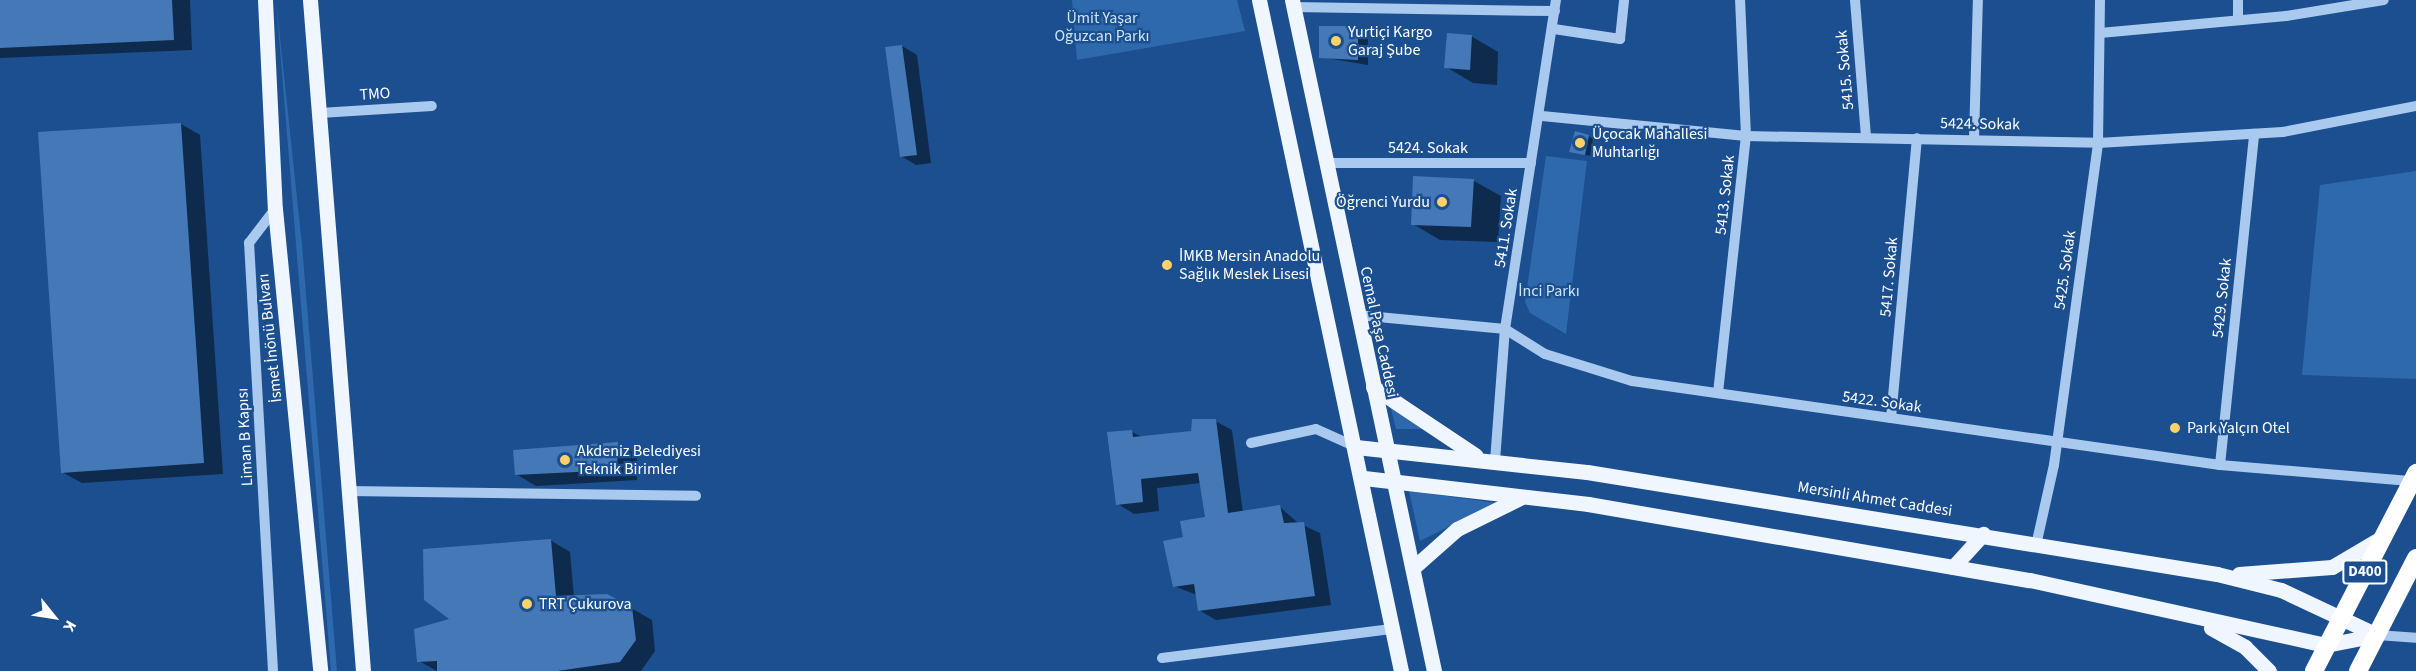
<!DOCTYPE html>
<html>
<head>
<meta charset="utf-8">
<style>
  body { margin:0 }
  #map { position:relative; width:2416px; height:671px; overflow:hidden; background:#1b4f8f; font-family:"Source Sans 3",sans-serif }
  div>[style] { position:absolute }
  .green>* { inset:0; background:#2e69ad }
  .shadow>* { inset:0; background:#0007 }
  .building>* { inset:0; background:#4478b7 }
  .minor>* { height:10px; margin:-5px; padding:0 5px; transform-origin:5px; border-radius:5px; background:#a9c9ee }
  .major>* { height:15px; margin:-7.5px; padding:0 7.5px; transform-origin:7.5px; border-radius:7.5px; background:#f0f6ff }
  .highway>* { height:18px; margin:-9px; padding:0 9px; transform-origin:9px; border-radius:9px; background:#fff }
  .dots>* { width:16px; height:16px; translate:-50% -50%; box-sizing:border-box; border:3px solid #1b4f8f; border-radius:50% }
  span { translate:-50% -50%; white-space:nowrap; text-align:center; line-height:1.15; -webkit-text-stroke:4.5px #1b4f8f; paint-order:stroke }
  .shield-label span { padding:2px 4px; background:#1b4f8f; border:2px solid; border-radius:4px; -webkit-text-stroke-width:0 }
  .shield-label { font-size:15px; color:#fff; font-weight:700 }
  .park-label { font-size:16px; color:#cfe3fa }
  .poi-label { font-size:16px; color:#fff }
  .left { translate:0 -50%; text-align:left }
  .right { translate:-100% -50%; text-align:right }
  .street-label { font-size:16px; color:#fff }
  .north { position:absolute; left:24px; top:587px; width:60px; height:60px; -webkit-text-stroke:4px #1b4f8f; paint-order:stroke; rotate:120deg; font-size:16px; font-weight:700; line-height:24px; text-align:center; color:#fff }
  .north::after { content:''; display:block; margin:auto; width:21px; height:27px; background:#fff; clip-path:polygon(50% 0,100% 100%,50% 72%,0 100%) }
</style>
</head>
<body>
<div id="map">
  <div class="green">
    <div style="clip-path:polygon(276px 0,302px 245px,337px 671px,331px 671px)"></div>
    <div style="clip-path:polygon(1072px 0,1237px 0,1245px 31px,1077px 60px)"></div>
    <div style="clip-path:polygon(1546px 156px,1587px 161px,1566px 334px,1530px 313px,1525px 302px)"></div>
    <div style="clip-path:polygon(2416px 171px,2416px 379px,2302px 375px,2320px 185px)"></div>
    <div style="clip-path:polygon(1390px 405px,1424px 429px,1396px 429px)"></div>
    <div style="clip-path:polygon(1409px 491px,1497px 503px,1420px 541px)"></div>
  </div>
  <div class="shadow">
    <div style="clip-path:polygon(0 0,190px 0,192px 50px,0 58px)"></div>
    <div style="clip-path:polygon(1358px 27px,1368px 33px,1368px 65px,1321px 57px)"></div>
    <div style="clip-path:polygon(1471px 36px,1498px 52px,1497px 85px,1473px 83px,1446px 67px)"></div>
    <div style="clip-path:polygon(902px 46px,917px 55px,931px 163px,916px 165px,901px 156px)"></div>
    <div style="clip-path:polygon(181px 124px,200px 135px,223px 474px,82px 483px,62px 472px)"></div>
    <div style="clip-path:polygon(1588px 136px,1593px 139px,1590px 156px,1571px 151px)"></div>
    <div style="clip-path:polygon(1415px 177px,1474px 181px,1501px 196px,1498px 242px,1440px 240px,1413px 224px)"></div>
    <div style="clip-path:polygon(1215px 421px,1232px 430px,1243px 513px,1280px 507px,1298px 523px,1320px 533px,1331px 605px,1216px 620px,1199px 610px,1197px 595px,1174px 586px,1184px 539px,1206px 518px,1201px 483px,1157px 488px,1159px 511px,1134px 514px,1118px 504px,1132px 432px,1142px 437px,1192px 432px)"></div>
    <div style="clip-path:polygon(618px 444px,637px 455px,637px 480px,536px 486px,516px 474px)"></div>
    <div style="clip-path:polygon(550px 540px,570px 552px,574px 597px,631px 608px,652px 620px,655px 651px,641px 671px,437px 671px,419px 661px,453px 620px)"></div>
  </div>
  <div class="building">
    <div style="clip-path:polygon(0 0,172px 0,174px 40px,0 48px)"></div>
    <div style="clip-path:polygon(1319px 26px,1358px 26px,1358px 60px,1319px 58px)"></div>
    <div style="clip-path:polygon(1447px 33px,1472px 35px,1470px 70px,1444px 68px)"></div>
    <div style="clip-path:polygon(902px 45px,917px 155px,900px 157px,885px 47px)"></div>
    <div style="clip-path:polygon(181px 123px,204px 463px,61px 473px,38px 132px)"></div>
    <div style="clip-path:polygon(1575px 131px,1589px 135px,1585px 155px,1569px 152px)"></div>
    <div style="clip-path:polygon(1413px 176px,1474px 179px,1471px 227px,1411px 225px)"></div>
    <div style="clip-path:polygon(1192px 419px,1216px 419px,1228px 513px,1280px 505px,1284px 523px,1304px 522px,1315px 596px,1198px 611px,1194px 584px,1173px 587px,1163px 541px,1183px 537px,1180px 521px,1205px 517px,1198px 473px,1141px 479px,1143px 502px,1116px 505px,1107px 432px,1132px 430px,1133px 437px,1191px 431px)"></div>
    <div style="clip-path:polygon(618px 442px,617px 470px,515px 475px,513px 450px)"></div>
    <div style="clip-path:polygon(551px 539px,556px 596px,607px 594px,632px 607px,636px 640px,620px 662px,557px 671px,437px 671px,437px 661px,417px 662px,414px 629px,449px 619px,424px 600px,423px 549px)"></div>
  </div>
  <div class="minor">
    <div style="left:1855px;top:0;width:138px;rotate:85.4deg"></div>
    <div style="left:2238px;top:0;width:20px;rotate:90deg"></div>
    <div style="left:1293px;top:7px;width:262px;rotate:0.9deg"></div>
    <div style="left:1554px;top:29px;width:67px;rotate:8.6deg"></div>
    <div style="left:1620px;top:39px;width:39px;rotate:-84deg"></div>
    <div style="left:2100px;top:33px;width:187px;rotate:-5.2deg"></div>
    <div style="left:2286px;top:16px;width:99px;rotate:-9.3deg"></div>
    <div style="left:320px;top:113px;width:112px;rotate:-3.6deg"></div>
    <div style="left:1542px;top:116px;width:205px;rotate:5.6deg"></div>
    <div style="left:1746px;top:136px;width:352px;rotate:1.1deg"></div>
    <div style="left:2098px;top:143px;width:185px;rotate:-3.4deg"></div>
    <div style="left:2283px;top:132px;width:136px;rotate:-11.1deg"></div>
    <div style="left:1974px;top:139px;width:139px;rotate:-88.4deg"></div>
    <div style="left:1326px;top:163px;width:205px"></div>
    <div style="left:1357px;top:315px;width:149px;rotate:5.4deg"></div>
    <div style="left:1505px;top:329px;width:47px;rotate:32deg"></div>
    <div style="left:1545px;top:354px;width:91px;rotate:17.2deg"></div>
    <div style="left:1632px;top:381px;width:594px;rotate:8.13deg"></div>
    <div style="left:2220px;top:465px;width:193px;rotate:4.8deg"></div>
    <div style="left:1718px;top:393px;width:259px;rotate:-83.8deg"></div>
    <div style="left:1746px;top:136px;width:136px;rotate:-92.5deg"></div>
    <div style="left:1891px;top:418px;width:281px;rotate:-84.7deg"></div>
    <div style="left:1251px;top:443px;width:66px;rotate:-12.2deg"></div>
    <div style="left:1316px;top:429px;width:44px;rotate:24.2deg"></div>
    <div style="left:1495px;top:461px;width:132px;rotate:-85.7deg"></div>
    <div style="left:1505px;top:329px;width:333px;rotate:-81.2deg"></div>
    <div style="left:2220px;top:465px;width:333px;rotate:-84.1deg"></div>
    <div style="left:348px;top:491px;width:348px;rotate:0.8deg"></div>
    <div style="left:2037px;top:541px;width:78px;rotate:-77.4deg"></div>
    <div style="left:2054px;top:465px;width:325px;rotate:-82.2deg"></div>
    <div style="left:2098px;top:143px;width:143px;rotate:-89.2deg"></div>
    <div style="left:2377px;top:635px;width:39px;rotate:4deg"></div>
    <div style="left:1162px;top:658px;width:233px;rotate:-7.2deg"></div>
    <div style="left:273px;top:671px;width:429px;rotate:-93.2deg"></div>
    <div style="left:249px;top:243px;width:43px;rotate:-52.6deg"></div>
  </div>
  <div class="major">
    <div style="left:265px;top:0;width:209px;rotate:87.3deg"></div>
    <div style="left:275px;top:209px;width:464px;rotate:84.4deg"></div>
    <div style="left:310px;top:0;width:673px;rotate:85.48deg"></div>
    <div style="left:1259px;top:0;width:686px;rotate:78.05deg"></div>
    <div style="left:1292px;top:0;width:686px;rotate:78.05deg"></div>
    <div style="left:1373px;top:387px;width:123px;rotate:33.7deg"></div>
    <div style="left:1356px;top:447px;width:232px;rotate:6.2deg"></div>
    <div style="left:1587px;top:472px;width:638px;rotate:9.2deg"></div>
    <div style="left:2217px;top:574px;width:66px;rotate:14deg"></div>
    <div style="left:2281px;top:590px;width:106px;rotate:25.1deg"></div>
    <div style="left:1364px;top:478px;width:226px;rotate:6.6deg"></div>
    <div style="left:1588px;top:504px;width:448px;rotate:9.8deg"></div>
    <div style="left:2030px;top:580px;width:303px;rotate:12.4deg"></div>
    <div style="left:2326px;top:645px;width:52px;rotate:-11.1deg"></div>
    <div style="left:1953px;top:567px;width:45px;rotate:-47.7deg"></div>
    <div style="left:1413px;top:568px;width:59px;rotate:-41.6deg"></div>
    <div style="left:1457px;top:529px;width:70px;rotate:-26.2deg"></div>
    <div style="left:2239px;top:574px;width:93px;rotate:-4.3deg"></div>
    <div style="left:2332px;top:567px;width:59px;rotate:-30.5deg"></div>
    <div style="left:2211px;top:628px;width:39px;rotate:29deg"></div>
    <div style="left:2245px;top:647px;width:34px;rotate:45deg"></div>
  </div>
  <div class="highway">
    <div style="left:2314px;top:671px;width:223px;rotate:-62.7deg"></div>
    <div style="left:2358px;top:671px;width:127px;rotate:-62.8deg"></div>
  </div>
  <div class="dots">
    <div style="left:1336px;top:41px;background:#ffd166"></div>
    <div style="left:1580px;top:143px;background:#ffd166"></div>
    <div style="left:1442px;top:202px;background:#ffd166"></div>
    <div style="left:1167px;top:265px;background:#ffd166"></div>
    <div style="left:2175px;top:428px;background:#ffd166"></div>
    <div style="left:565px;top:460px;background:#ffd166"></div>
    <div style="left:527px;top:604px;background:#ffd166"></div>
  </div>
  <div class="shield-label">
    <span style="left:2365px;top:572px">D400</span>
  </div>
  <div class="park-label">
    <span style="left:1102px;top:27px">Ümit Yaşar<br>Oğuzcan Parkı</span>
    <span style="left:1549px;top:291px">İnci Parkı</span>
  </div>
  <div class="poi-label">
    <span class="left" style="left:1348px;top:41px">Yurtiçi Kargo<br>Garaj Şube</span>
    <span class="left" style="left:1592px;top:143px">Üçocak Mahallesi<br>Muhtarlığı</span>
    <span class="right" style="left:1430px;top:202px">Öğrenci Yurdu</span>
    <span class="left" style="left:1179px;top:265px">İMKB Mersin Anadolu<br>Sağlık Meslek Lisesi</span>
    <span class="left" style="left:2187px;top:428px">Park Yalçın Otel</span>
    <span class="left" style="left:577px;top:460px">Akdeniz Belediyesi<br>Teknik Birimler</span>
    <span class="left" style="left:539px;top:604px">TRT Çukurova</span>
  </div>
  <div class="street-label">
    <span style="left:1845px;top:70px;rotate:-95deg">5415. Sokak</span>
    <span style="left:375px;top:94px;rotate:-4deg">TMO</span>
    <span style="left:1980px;top:124px;rotate:1deg">5424. Sokak</span>
    <span style="left:1428px;top:148px">5424. Sokak</span>
    <span style="left:1725px;top:195px;rotate:-84deg">5413. Sokak</span>
    <span style="left:1506px;top:228px;rotate:-81deg">5411. Sokak</span>
    <span style="left:2065px;top:270px;rotate:-82deg">5425. Sokak</span>
    <span style="left:1889px;top:277px;rotate:-85deg">5417. Sokak</span>
    <span style="left:2222px;top:298px;rotate:-84deg">5429. Sokak</span>
    <span style="left:1379px;top:332px;rotate:78deg">Cemal Paşa Caddesi</span>
    <span style="left:270px;top:338px;rotate:-96deg">İsmet İnönü Bulvarı</span>
    <span style="left:1882px;top:402px;rotate:8deg">5422. Sokak</span>
    <span style="left:245px;top:437px;rotate:-93deg">Liman B Kapısı</span>
    <span style="left:1875px;top:499px;rotate:9deg">Mersinli Ahmet Caddesi</span>
  </div>
  <div class="north">K</div>
</div>
</body>
</html>
